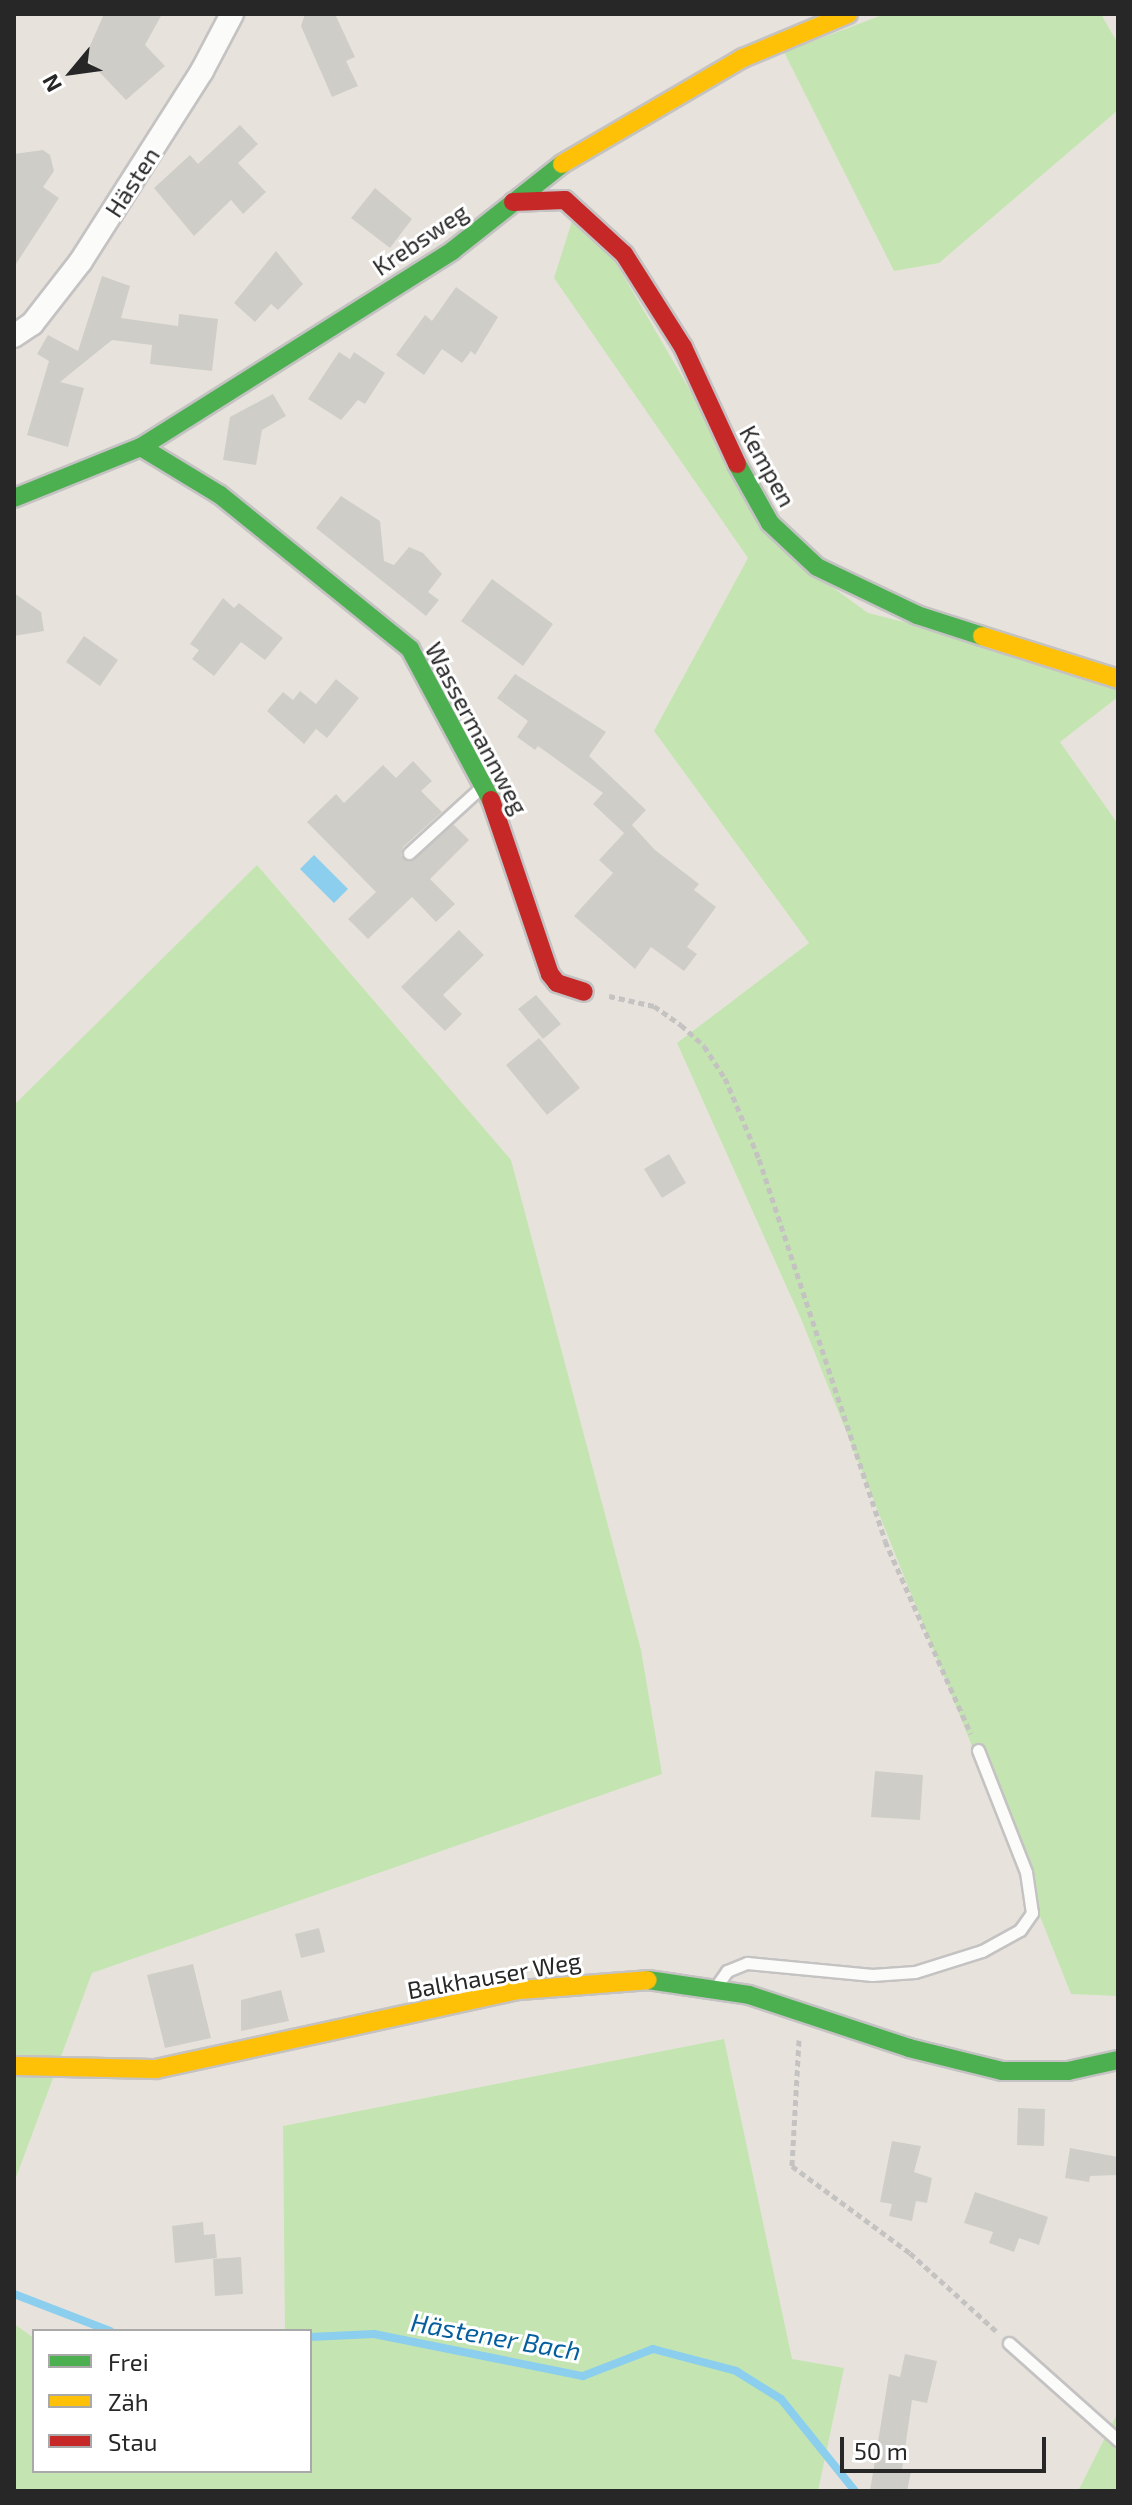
<!DOCTYPE html>
<html>
<head>
<meta charset="utf-8">
<style>
  body { margin:0 }
  #map { position:relative; width:1132px; height:2505px; overflow:hidden; background:#e7e3dc; font-family:"Exo 2",sans-serif }
  div>[style] { position:absolute }
  .green>* { inset:0; background:#c4e5b2 }
  .water>* { inset:0; background:#8bceee }
  .stream>* { height:8px; margin:-4px; padding:0 4px; transform-origin:4px; border-radius:4px; background:#8bceee }
  .building>* { inset:0; background:#cfcdc8 }
  .path>* { height:5px; margin-top:-2.5px; transform-origin:0; background:repeating-linear-gradient(90deg,#c4c3c2 0 6px,transparent 0 10px) }
  .roads { filter:drop-shadow(2px 0 #c4c2c2) drop-shadow(-2px 0 #c4c2c2) drop-shadow(0 2px #c4c2c2) drop-shadow(0 -2px #c4c2c2) }
  .lane>* { height:11px; margin:-5.5px; padding:0 5.5px; transform-origin:5.5px; border-radius:5.5px; background:#fbfbfa }
  .street>* { height:22px; margin:-11px; padding:0 11px; transform-origin:11px; border-radius:11px; background:#fbfbfa }
  .fast>* { height:18px; margin:-9px; padding:0 9px; transform-origin:9px; border-radius:9px; background:#4caf50 }
  .slow>* { height:18px; margin:-9px; padding:0 9px; transform-origin:9px; border-radius:9px; background:#ffc107 }
  .jam>* { height:18px; margin:-9px; padding:0 9px; transform-origin:9px; border-radius:9px; background:#c62828 }
  span { translate:-50% -50%; white-space:nowrap; text-align:center; line-height:1.15; -webkit-text-stroke:6px #fff; paint-order:stroke }
  .street-label { font-size:24px; color:#272727 }
  .water-label { font-size:26px; color:#065f9d; font-style:italic }
  .frame { position:absolute; inset:0; border:16px solid #272727; pointer-events:none }
  .legend { position:absolute; left:32px; top:2329px; width:280px; height:144px; box-sizing:border-box; background:#fff; border:2px solid #a9a9a9; margin:0; padding:10px 14px; list-style:none; font-size:24px; color:#272727 }
  .legend li { display:flex; align-items:center; gap:16px; height:40px }
  .legend b { width:40px; border:2px solid #a9a9a9 }
  .north { position:absolute; left:32px; top:32px; width:80px; height:80px; -webkit-text-stroke:6px #fff; paint-order:stroke; rotate:241deg; font-size:22px; font-weight:700; line-height:32px; text-align:center; color:#272727 }
  .north::after { content:''; display:block; margin:auto; width:28px; height:36px; background:#272727; clip-path:polygon(50% 0,100% 100%,50% 72%,0 100%) }
  .scale { position:absolute; left:840px; top:2437px; width:206px; height:36px; box-sizing:border-box; border:4px solid #272727; border-top:0; padding-left:10px; font-size:24px; line-height:28px; white-space:nowrap; color:#272727; -webkit-text-stroke:6px #fff; paint-order:stroke }
</style>
</head>
<body>
<div id="map">
  <div class="green">
    <div style="clip-path:polygon(885px 14px,1101px 14px,1118px 44px,1118px 110px,939px 263px,894px 271px,784px 52px)"></div>
    <div style="clip-path:polygon(573px 218px,612px 256px,784px 552px,868px 613px,952px 634px,1118px 689px,1118px 697px,1060px 742px,1118px 824px,1118px 1996px,1071px 1994px,802px 1321px,677px 1043px,809px 943px,654px 731px,748px 558px,554px 278px)"></div>
    <div style="clip-path:polygon(257px 865px,511px 1160px,641px 1650px,662px 1774px,92px 1973px,14px 2183px,14px 1105px)"></div>
    <div style="clip-path:polygon(724px 2039px,792px 2359px,844px 2368px,818px 2491px,14px 2491px,14px 2324px,34px 2338px,34px 2471px,310px 2471px,310px 2331px,285px 2331px,283px 2126px)"></div>
    <div style="clip-path:polygon(1118px 2412px,1118px 2491px,1078px 2491px)"></div>
  </div>
  <div class="water">
    <div style="clip-path:polygon(314px 855px,348px 889px,334px 903px,300px 869px)"></div>
  </div>
  <div class="stream">
    <div style="left:14px;top:2294px;width:103px;rotate:21.1deg"></div>
    <div style="left:310px;top:2337px;width:64px;rotate:-2.7deg"></div>
    <div style="left:374px;top:2334px;width:213px;rotate:11.4deg"></div>
    <div style="left:583px;top:2376px;width:75px;rotate:-21.1deg"></div>
    <div style="left:653px;top:2349px;width:86px;rotate:14.8deg"></div>
    <div style="left:736px;top:2371px;width:53px;rotate:31.9deg"></div>
    <div style="left:781px;top:2399px;width:118px;rotate:51.2deg"></div>
  </div>
  <div class="building">
    <div style="clip-path:polygon(104px 14px,162px 14px,145px 45px,165px 66px,126px 100px,85px 57px)"></div>
    <div style="clip-path:polygon(305px 14px,335px 14px,355px 57px,346px 61px,358px 86px,332px 97px,301px 26px)"></div>
    <div style="clip-path:polygon(240px 125px,258px 144px,238px 163px,266px 192px,243px 214px,231px 200px,194px 236px,154px 188px,190px 155px,198px 164px)"></div>
    <div style="clip-path:polygon(43px 150px,50px 155px,54px 171px,43px 187px,59px 198px,14px 267px,14px 154px)"></div>
    <div style="clip-path:polygon(375px 188px,412px 219px,390px 248px,351px 218px)"></div>
    <div style="clip-path:polygon(276px 251px,303px 284px,278px 310px,271px 304px,255px 322px,234px 303px)"></div>
    <div style="clip-path:polygon(102px 276px,130px 286px,121px 318px,178px 326px,179px 314px,218px 319px,212px 371px,150px 364px,152px 345px,112px 340px,60px 382px,84px 388px,68px 447px,27px 435px,49px 361px,37px 354px,48px 335px,78px 351px)"></div>
    <div style="clip-path:polygon(456px 287px,498px 317px,475px 355px,471px 351px,462px 363px,442px 349px,424px 375px,396px 355px,425px 315px,432px 321px)"></div>
    <div style="clip-path:polygon(339px 352px,350px 359px,354px 352px,385px 373px,365px 404px,358px 400px,341px 420px,308px 399px)"></div>
    <div style="clip-path:polygon(273px 394px,286px 416px,262px 430px,256px 465px,223px 460px,230px 417px)"></div>
    <div style="clip-path:polygon(341px 496px,380px 521px,384px 561px,394px 565px,409px 547px,423px 553px,442px 574px,428px 592px,439px 600px,426px 616px,316px 528px)"></div>
    <div style="clip-path:polygon(492px 579px,553px 624px,523px 666px,461px 621px)"></div>
    <div style="clip-path:polygon(14px 593px,41px 612px,44px 631px,14px 636px)"></div>
    <div style="clip-path:polygon(223px 598px,234px 608px,239px 603px,283px 638px,265px 660px,241px 642px,214px 676px,192px 659px,199px 650px,190px 644px)"></div>
    <div style="clip-path:polygon(84px 636px,118px 660px,100px 686px,66px 662px)"></div>
    <div style="clip-path:polygon(515px 674px,606px 732px,589px 756px,646px 810px,632px 825px,655px 850px,699px 884px,694px 890px,716px 907px,687px 947px,697px 954px,684px 971px,651px 947px,635px 969px,574px 916px,613px 873px,599px 860px,627px 830px,624px 833px,593px 804px,603px 793px,538px 746px,535px 750px,517px 737px,528px 721px,497px 698px)"></div>
    <div style="clip-path:polygon(336px 679px,359px 698px,327px 738px,316px 729px,304px 744px,267px 711px,283px 692px,293px 700px,300px 691px,316px 704px)"></div>
    <div style="clip-path:polygon(413px 761px,432px 781px,421px 791px,442px 812px,403px 847px,401px 856px,414px 860px,453px 824px,469px 840px,430px 879px,455px 904px,436px 922px,412px 897px,368px 939px,348px 919px,376px 892px,307px 822px,336px 794px,344px 803px,383px 765px,396px 778px)"></div>
    <div style="clip-path:polygon(459px 930px,484px 955px,443px 995px,462px 1014px,445px 1031px,401px 987px)"></div>
    <div style="clip-path:polygon(536px 995px,561px 1024px,543px 1039px,518px 1009px)"></div>
    <div style="clip-path:polygon(539px 1038px,580px 1088px,547px 1115px,506px 1065px)"></div>
    <div style="clip-path:polygon(669px 1154px,686px 1183px,662px 1198px,644px 1169px)"></div>
    <div style="clip-path:polygon(875px 1771px,923px 1775px,920px 1820px,871px 1817px)"></div>
    <div style="clip-path:polygon(319px 1928px,325px 1952px,301px 1958px,295px 1934px)"></div>
    <div style="clip-path:polygon(193px 1964px,211px 2038px,165px 2048px,147px 1975px)"></div>
    <div style="clip-path:polygon(281px 1990px,289px 2021px,241px 2031px,241px 2000px)"></div>
    <div style="clip-path:polygon(1018px 2108px,1045px 2109px,1044px 2146px,1017px 2145px)"></div>
    <div style="clip-path:polygon(892px 2141px,921px 2146px,914px 2172px,932px 2178px,927px 2203px,916px 2201px,912px 2221px,889px 2216px,892px 2204px,880px 2202px)"></div>
    <div style="clip-path:polygon(1070px 2148px,1118px 2157px,1118px 2175px,1090px 2176px,1089px 2182px,1065px 2178px)"></div>
    <div style="clip-path:polygon(975px 2192px,1048px 2217px,1039px 2245px,1019px 2238px,1014px 2252px,989px 2243px,993px 2232px,964px 2223px)"></div>
    <div style="clip-path:polygon(203px 2222px,204px 2235px,215px 2234px,217px 2258px,175px 2263px,172px 2226px)"></div>
    <div style="clip-path:polygon(241px 2257px,243px 2294px,215px 2296px,213px 2259px)"></div>
    <div style="clip-path:polygon(905px 2354px,937px 2361px,927px 2403px,912px 2400px,902px 2470px,911px 2472px,907px 2491px,870px 2491px,889px 2374px,900px 2377px)"></div>
  </div>
  <div class="path">
    <div style="left:609px;top:996px;width:46px;rotate:12.5deg"></div>
    <div style="left:654px;top:1006px;width:33px;rotate:35deg"></div>
    <div style="left:681px;top:1025px;width:31px;rotate:42deg"></div>
    <div style="left:704px;top:1046px;width:38px;rotate:57deg"></div>
    <div style="left:725px;top:1078px;width:88px;rotate:67.2deg"></div>
    <div style="left:759px;top:1159px;width:402px;rotate:71.7deg"></div>
    <div style="left:885px;top:1541px;width:211px;rotate:66deg"></div>
    <div style="left:799px;top:2040px;width:126px;rotate:93.2deg"></div>
    <div style="left:792px;top:2166px;width:147px;rotate:36.4deg"></div>
    <div style="left:910px;top:2253px;width:116px;rotate:42.2deg"></div>
  </div>
  <div class="roads">
    <div class="lane">
      <div style="left:409px;top:853px;width:95px;rotate:-42.4deg"></div>
      <div style="left:718px;top:1984px;width:16px;rotate:-55deg"></div>
      <div style="left:727px;top:1971px;width:22px;rotate:-22deg"></div>
      <div style="left:747px;top:1963px;width:126px;rotate:5.5deg"></div>
      <div style="left:872px;top:1975px;width:43px;rotate:-4deg"></div>
      <div style="left:915px;top:1972px;width:70px;rotate:-17.4deg"></div>
      <div style="left:982px;top:1951px;width:43px;rotate:-28.9deg"></div>
      <div style="left:1020px;top:1930px;width:21px;rotate:-55deg"></div>
      <div style="left:1032px;top:1913px;width:41px;rotate:-98.3deg"></div>
      <div style="left:1026px;top:1872px;width:131px;rotate:-111.5deg"></div>
      <div style="left:1009px;top:2343px;width:146px;rotate:41.7deg"></div>
    </div>
    <div class="street">
      <div style="left:14px;top:336px;width:22px;rotate:-34deg"></div>
      <div style="left:32px;top:324px;width:80px;rotate:-52.1deg"></div>
      <div style="left:81px;top:261px;width:225px;rotate:-57.5deg"></div>
      <div style="left:202px;top:71px;width:64px;rotate:-62.2deg"></div>
    </div>
    <div class="fast">
      <div style="left:141px;top:447px;width:92px;rotate:31.3deg"></div>
      <div style="left:220px;top:495px;width:245px;rotate:39deg"></div>
      <div style="left:410px;top:649px;width:171px;rotate:61.8deg"></div>
      <div style="left:737px;top:464px;width:68px;rotate:60.8deg"></div>
      <div style="left:770px;top:523px;width:64px;rotate:43.1deg"></div>
      <div style="left:817px;top:567px;width:111px;rotate:25.6deg"></div>
      <div style="left:917px;top:615px;width:68px;rotate:17.9deg"></div>
      <div style="left:14px;top:498px;width:137px;rotate:-21.9deg"></div>
      <div style="left:141px;top:447px;width:368px;rotate:-32.2deg"></div>
      <div style="left:452px;top:251px;width:140px;rotate:-38.3deg"></div>
      <div style="left:648px;top:1980px;width:102px;rotate:8.4deg"></div>
      <div style="left:749px;top:1995px;width:169px;rotate:18.3deg"></div>
      <div style="left:909px;top:2048px;width:96px;rotate:13.9deg"></div>
      <div style="left:1002px;top:2071px;width:66px"></div>
      <div style="left:1068px;top:2071px;width:51px;rotate:-12.4deg"></div>
    </div>
    <div class="slow">
      <div style="left:562px;top:164px;width:210px;rotate:-30.4deg"></div>
      <div style="left:743px;top:58px;width:114px;rotate:-22.7deg"></div>
      <div style="left:982px;top:636px;width:143px;rotate:17.5deg"></div>
      <div style="left:14px;top:2066px;width:142px;rotate:1.2deg"></div>
      <div style="left:156px;top:2069px;width:371px;rotate:-12.3deg"></div>
      <div style="left:519px;top:1990px;width:129px;rotate:-4.4deg"></div>
    </div>
    <div class="jam">
      <div style="left:513px;top:202px;width:52px;rotate:-2.2deg"></div>
      <div style="left:565px;top:200px;width:80px;rotate:42.5deg"></div>
      <div style="left:624px;top:254px;width:110px;rotate:57.6deg"></div>
      <div style="left:683px;top:347px;width:129px;rotate:65.2deg"></div>
      <div style="left:491px;top:800px;width:184px;rotate:71.3deg"></div>
      <div style="left:550px;top:974px;width:11px;rotate:52deg"></div>
      <div style="left:557px;top:983px;width:28px;rotate:18deg"></div>
    </div>
  </div>
  <div class="street-label">
    <span style="left:132px;top:182px;rotate:-57deg">Hästen</span>
    <span style="left:420px;top:239px;rotate:-34deg">Krebsweg</span>
    <span style="left:768px;top:466px;rotate:61deg">Kempen</span>
    <span style="left:477px;top:728px;rotate:62deg">Wassermannweg</span>
    <span style="left:494px;top:1975px;rotate:-10deg">Balkhauser Weg</span>
  </div>
  <div class="water-label">
    <span style="left:496px;top:2336px;rotate:10deg">Hästener Bach</span>
  </div>
  <div class="frame"></div>
  <ul class="legend">
  <li><b style="height:10px;background:#4caf50"></b>Frei</li>
  <li><b style="height:10px;background:#ffc107"></b>Zäh</li>
  <li><b style="height:10px;background:#c62828"></b>Stau</li>
  </ul>
  <div class="north">N</div>
  <div class="scale">50 m</div>
</div>
</body>
</html>
